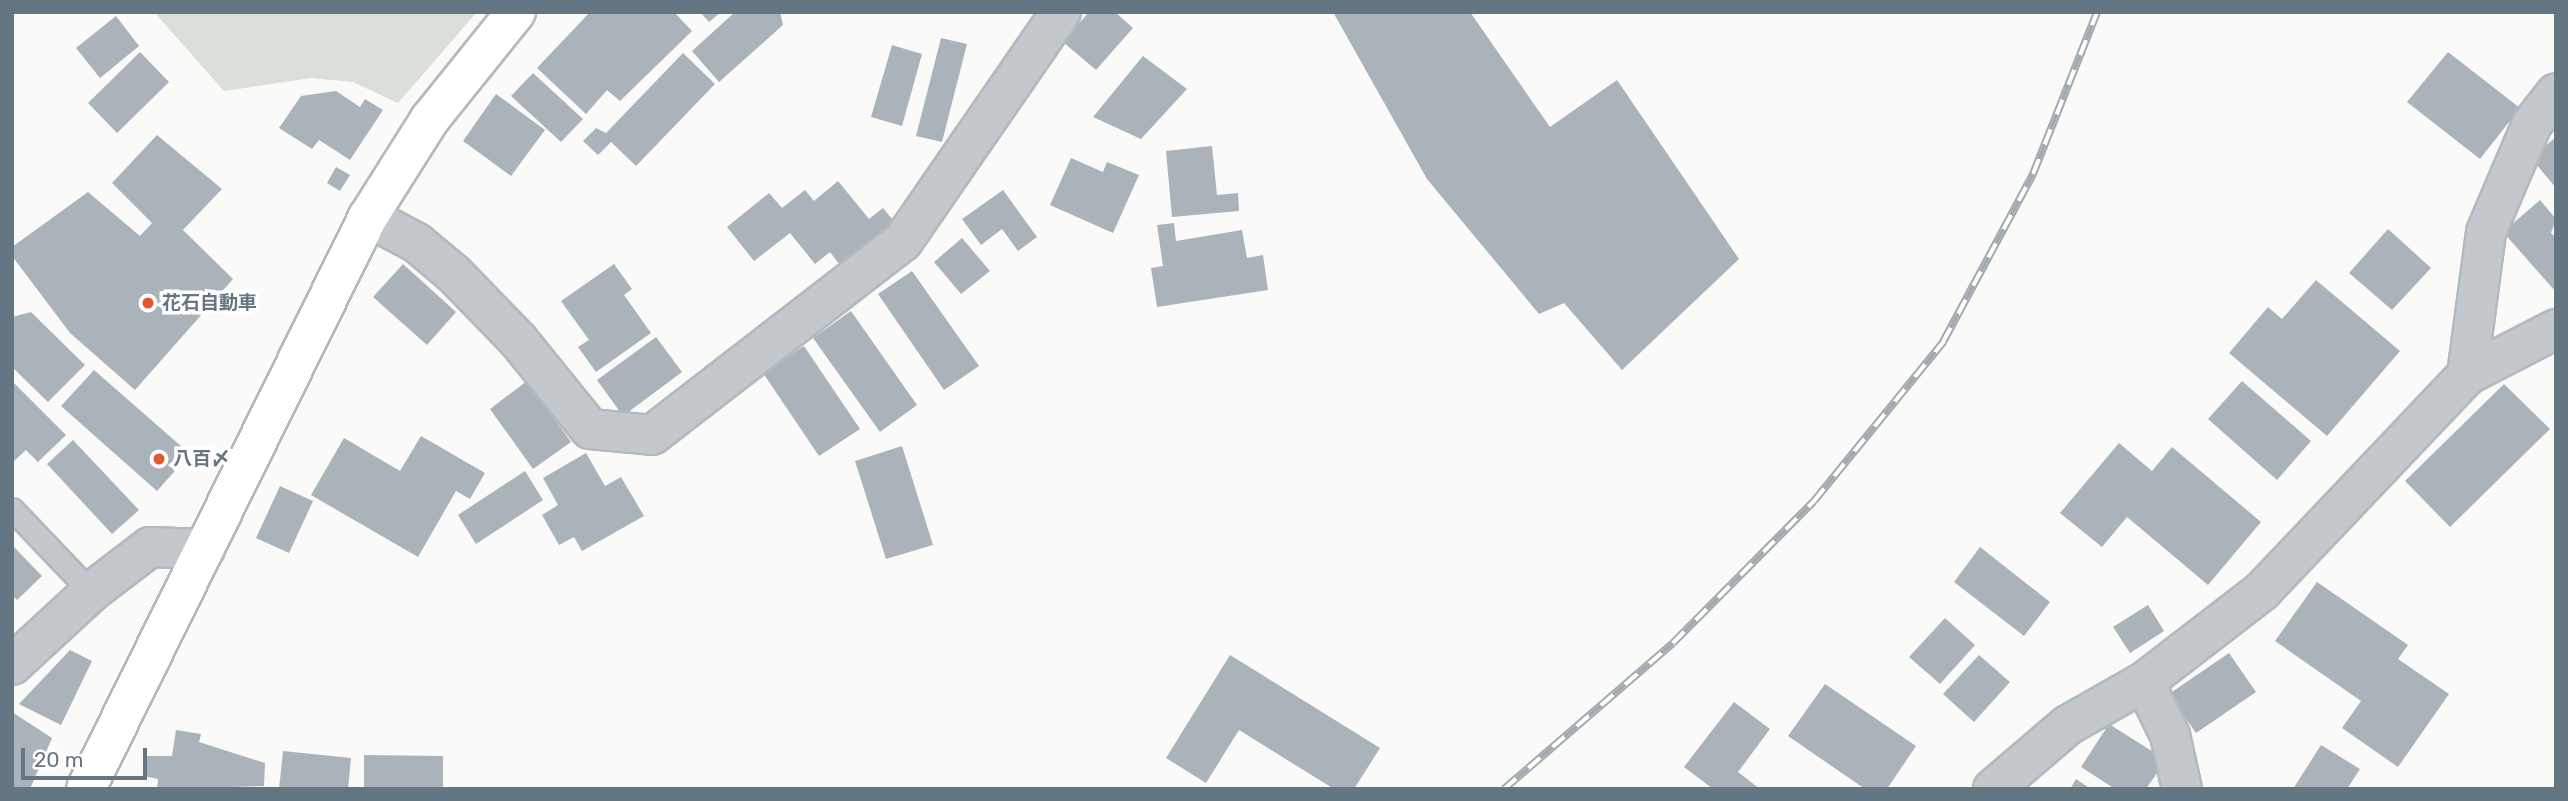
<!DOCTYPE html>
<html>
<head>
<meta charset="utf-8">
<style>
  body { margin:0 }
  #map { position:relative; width:2568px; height:801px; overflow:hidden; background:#fafaf8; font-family:Rubik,"Noto Sans JP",sans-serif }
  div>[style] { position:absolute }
  .green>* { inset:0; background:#dadfd7 }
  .building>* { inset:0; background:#aab3b9 }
  .roads { filter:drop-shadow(2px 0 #b3babf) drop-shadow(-2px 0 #b3babf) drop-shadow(0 2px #b3babf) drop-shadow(0 -2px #b3babf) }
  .lane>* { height:21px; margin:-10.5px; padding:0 10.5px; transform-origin:10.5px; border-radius:10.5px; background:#c3c8cc }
  .street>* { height:38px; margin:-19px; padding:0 19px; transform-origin:19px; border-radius:19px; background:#c3c8cc }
  .secondary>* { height:38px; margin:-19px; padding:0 19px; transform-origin:19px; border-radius:19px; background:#fff }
  .rail>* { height:8px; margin-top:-4px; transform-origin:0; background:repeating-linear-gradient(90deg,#fff 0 16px,#a2aab0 0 32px); box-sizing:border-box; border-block:2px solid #a2aab0 }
  .dots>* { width:19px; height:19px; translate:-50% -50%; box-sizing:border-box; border:4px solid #fff; border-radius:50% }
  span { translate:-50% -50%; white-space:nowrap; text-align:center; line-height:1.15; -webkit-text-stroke:7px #fff; paint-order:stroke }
  .poi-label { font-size:19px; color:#657683; font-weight:700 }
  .left { translate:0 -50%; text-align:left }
  .frame { position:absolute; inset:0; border:14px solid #657683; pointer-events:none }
  .scale { position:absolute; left:21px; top:748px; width:126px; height:32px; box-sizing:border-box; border:4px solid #657683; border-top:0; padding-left:9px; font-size:21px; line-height:24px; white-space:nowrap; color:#657683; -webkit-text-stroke:5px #fff; paint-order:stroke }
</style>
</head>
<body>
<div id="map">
  <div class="green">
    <div style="clip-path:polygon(154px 12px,477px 12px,398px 103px,353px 82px,311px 78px,224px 91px)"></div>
  </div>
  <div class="building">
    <div style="clip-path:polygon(590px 12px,674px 12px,692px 31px,620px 101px,607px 90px,586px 114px,537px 68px)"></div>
    <div style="clip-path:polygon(700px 12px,721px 12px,709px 22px)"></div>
    <div style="clip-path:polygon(735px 12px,780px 12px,783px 25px,719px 82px,692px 51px)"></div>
    <div style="clip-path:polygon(1089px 12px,1115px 12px,1133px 28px,1096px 70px,1063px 42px)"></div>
    <div style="clip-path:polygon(1333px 12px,1470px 12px,1550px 127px,1617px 80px,1739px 259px,1622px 370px,1564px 303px,1539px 314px,1427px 179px)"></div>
    <div style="clip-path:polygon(116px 16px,139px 46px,100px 78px,76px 48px)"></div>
    <div style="clip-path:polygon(941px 38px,967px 44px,942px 142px,916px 136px)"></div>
    <div style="clip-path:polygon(892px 45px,922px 54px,902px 126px,871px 117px)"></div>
    <div style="clip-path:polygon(140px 52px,169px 82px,117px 133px,88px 103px)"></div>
    <div style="clip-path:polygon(2448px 52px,2520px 108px,2480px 159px,2407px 102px)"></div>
    <div style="clip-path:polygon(683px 53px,715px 84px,636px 166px,611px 142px,598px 155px,583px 141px,596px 128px,606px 133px)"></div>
    <div style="clip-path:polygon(1143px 56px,1187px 89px,1141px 139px,1093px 117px)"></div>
    <div style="clip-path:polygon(533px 73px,583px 119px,561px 142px,511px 96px)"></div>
    <div style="clip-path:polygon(336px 91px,360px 107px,365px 99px,383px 110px,350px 160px,319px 140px,312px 149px,279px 128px,301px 96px)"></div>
    <div style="clip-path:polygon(496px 94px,545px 130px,511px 176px,463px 141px)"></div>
    <div style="clip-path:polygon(157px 135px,222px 189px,183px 230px,233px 279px,135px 390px,70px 333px,12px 256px,12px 247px,88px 192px,140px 236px,152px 223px,112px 183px)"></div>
    <div style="clip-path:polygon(2556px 137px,2556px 188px,2531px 158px)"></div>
    <div style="clip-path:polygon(1212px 146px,1217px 195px,1238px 193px,1239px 211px,1172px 217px,1166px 151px)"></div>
    <div style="clip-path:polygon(1071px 158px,1103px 172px,1107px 162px,1139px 175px,1113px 233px,1050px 205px)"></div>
    <div style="clip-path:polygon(336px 167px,350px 175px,340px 191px,327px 183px)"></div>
    <div style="clip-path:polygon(838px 181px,869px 219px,883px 208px,897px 225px,842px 268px,830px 252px,815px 264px,790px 233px,754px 261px,727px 227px,769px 193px,782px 208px,805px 190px,814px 201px)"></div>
    <div style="clip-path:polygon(1003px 190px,1037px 237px,1018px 251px,1002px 229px,981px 245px,962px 219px)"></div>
    <div style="clip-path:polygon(2540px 200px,2556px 219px,2551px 233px,2556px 238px,2556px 292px,2503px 232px)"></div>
    <div style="clip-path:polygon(1174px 223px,1176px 241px,1242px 230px,1247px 258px,1263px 255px,1268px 290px,1157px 307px,1151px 268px,1163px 266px,1157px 225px)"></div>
    <div style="clip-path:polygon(2388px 229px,2431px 268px,2392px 310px,2349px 273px)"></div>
    <div style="clip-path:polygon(962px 238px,990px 271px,961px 294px,934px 262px)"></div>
    <div style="clip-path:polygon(403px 264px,456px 312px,427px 345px,373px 297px)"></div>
    <div style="clip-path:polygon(614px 264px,632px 289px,624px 295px,651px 333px,596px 372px,578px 347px,589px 340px,561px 301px)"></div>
    <div style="clip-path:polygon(912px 271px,979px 366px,944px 390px,878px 294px)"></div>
    <div style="clip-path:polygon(2316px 280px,2400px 351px,2327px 436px,2229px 353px,2268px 307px,2282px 319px)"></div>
    <div style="clip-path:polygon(851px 311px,917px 405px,880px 432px,813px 338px)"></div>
    <div style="clip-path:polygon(31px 312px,85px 365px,48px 402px,12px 367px,12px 317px)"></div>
    <div style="clip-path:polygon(656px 337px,682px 372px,623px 416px,597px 380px)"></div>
    <div style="clip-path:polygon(804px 346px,860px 429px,819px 456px,763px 373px)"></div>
    <div style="clip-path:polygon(94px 370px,190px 454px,157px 491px,61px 406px)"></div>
    <div style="clip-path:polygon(12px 381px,66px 435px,38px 462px,26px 450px,12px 463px)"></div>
    <div style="clip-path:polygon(527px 381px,571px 442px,533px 469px,490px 409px)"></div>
    <div style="clip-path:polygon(2242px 381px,2311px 441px,2277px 480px,2208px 419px)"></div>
    <div style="clip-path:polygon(2504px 384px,2550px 429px,2450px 527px,2405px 481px)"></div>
    <div style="clip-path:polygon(421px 436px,485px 473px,470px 499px,456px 491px,418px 557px,311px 495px,344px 438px,400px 471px)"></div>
    <div style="clip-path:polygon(73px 440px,139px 510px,112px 534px,47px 464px)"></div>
    <div style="clip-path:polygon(2119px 443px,2152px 471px,2172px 447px,2261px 522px,2208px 585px,2127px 517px,2102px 547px,2060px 513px)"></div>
    <div style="clip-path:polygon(902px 446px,933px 545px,886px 559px,855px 461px)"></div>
    <div style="clip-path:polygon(586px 453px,605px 486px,621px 477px,644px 516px,582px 551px,574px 537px,559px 545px,542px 515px,558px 505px,543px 478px)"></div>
    <div style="clip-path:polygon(525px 471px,543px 500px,476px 544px,458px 515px)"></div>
    <div style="clip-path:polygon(280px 486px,313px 501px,289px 553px,256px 538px)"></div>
    <div style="clip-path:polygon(12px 545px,42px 576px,17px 600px,12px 595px)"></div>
    <div style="clip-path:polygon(1980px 547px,2050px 602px,2024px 636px,1954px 582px)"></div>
    <div style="clip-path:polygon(2317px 582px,2408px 645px,2398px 659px,2449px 694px,2398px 767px,2342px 728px,2361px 701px,2275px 641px)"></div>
    <div style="clip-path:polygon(2148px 605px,2164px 631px,2130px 653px,2113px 627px)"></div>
    <div style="clip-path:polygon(1945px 618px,1975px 645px,1940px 684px,1909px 657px)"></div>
    <div style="clip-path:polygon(70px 650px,92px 661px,61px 725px,19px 704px)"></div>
    <div style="clip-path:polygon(2229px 653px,2256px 692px,2196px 733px,2169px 694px)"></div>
    <div style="clip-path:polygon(1230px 655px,1380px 748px,1354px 789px,1334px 789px,1239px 730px,1206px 783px,1166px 758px)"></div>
    <div style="clip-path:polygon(1979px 655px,2010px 682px,1974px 722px,1943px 694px)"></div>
    <div style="clip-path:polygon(1825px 684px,1916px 746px,1887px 789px,1865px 789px,1788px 736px)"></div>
    <div style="clip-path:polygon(1734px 702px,1770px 729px,1738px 772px,1760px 789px,1713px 789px,1684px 767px)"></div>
    <div style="clip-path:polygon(12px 712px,52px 738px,30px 789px,12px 789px)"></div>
    <div style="clip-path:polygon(2109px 724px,2166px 760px,2146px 789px,2115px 789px,2081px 767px)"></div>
    <div style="clip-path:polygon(176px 730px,201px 734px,199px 742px,265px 763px,264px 786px,157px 789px,158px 779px,144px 776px,146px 756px,172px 756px)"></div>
    <div style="clip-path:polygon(2321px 745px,2360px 769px,2347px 789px,2293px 789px)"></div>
    <div style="clip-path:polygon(283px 751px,351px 758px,348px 789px,279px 789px)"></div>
    <div style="clip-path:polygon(364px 755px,443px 756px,443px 789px,364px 789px)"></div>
    <div style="clip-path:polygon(2076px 779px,2091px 789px,2070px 789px)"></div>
  </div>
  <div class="roads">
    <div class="lane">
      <div style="left:12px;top:509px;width:115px;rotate:46.4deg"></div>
    </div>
    <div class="street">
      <div style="left:368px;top:217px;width:55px;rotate:28deg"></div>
      <div style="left:417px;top:243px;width:48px;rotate:40deg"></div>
      <div style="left:454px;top:274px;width:92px;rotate:45.9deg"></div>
      <div style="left:518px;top:340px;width:114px;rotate:51deg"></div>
      <div style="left:590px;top:429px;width:62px;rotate:5.5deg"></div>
      <div style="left:652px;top:435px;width:317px;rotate:-37.7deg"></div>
      <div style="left:903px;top:241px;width:278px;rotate:-55.4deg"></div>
      <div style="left:2467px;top:375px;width:144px;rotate:-82.4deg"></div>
      <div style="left:2486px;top:232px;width:117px;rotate:-66.9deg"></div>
      <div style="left:2532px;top:124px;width:39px;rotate:-52deg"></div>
      <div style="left:12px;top:665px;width:108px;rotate:-42.7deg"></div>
      <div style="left:91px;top:592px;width:74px;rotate:-37.3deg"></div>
      <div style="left:150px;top:547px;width:55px;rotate:2.1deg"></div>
      <div style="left:2144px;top:682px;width:59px;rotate:63.9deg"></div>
      <div style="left:2170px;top:735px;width:55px;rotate:77.5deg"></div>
      <div style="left:1993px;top:789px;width:99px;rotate:-40.5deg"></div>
      <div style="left:2068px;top:725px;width:87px;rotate:-29.5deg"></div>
      <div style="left:2144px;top:682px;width:149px;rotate:-37.6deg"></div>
      <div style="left:2262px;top:591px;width:298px;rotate:-46.5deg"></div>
      <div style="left:2467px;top:375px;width:100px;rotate:-27.3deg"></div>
    </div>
    <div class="secondary">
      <div style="left:86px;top:789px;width:638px;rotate:-63.76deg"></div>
      <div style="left:368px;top:217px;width:116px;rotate:-57.7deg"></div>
      <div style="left:430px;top:119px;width:137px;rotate:-51.2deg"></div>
    </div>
  </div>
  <div class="rail">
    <div style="left:1504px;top:789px;width:223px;rotate:-40.8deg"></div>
    <div style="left:1673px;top:643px;width:200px;rotate:-45.2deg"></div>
    <div style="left:1814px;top:501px;width:205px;rotate:-50.9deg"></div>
    <div style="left:1943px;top:342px;width:191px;rotate:-61.8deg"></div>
    <div style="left:2033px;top:174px;width:174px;rotate:-68.4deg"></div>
  </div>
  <div class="dots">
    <div style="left:148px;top:303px;background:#e4572e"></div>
    <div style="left:159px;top:459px;background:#e4572e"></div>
  </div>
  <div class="poi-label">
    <span class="left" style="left:162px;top:303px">花石自動車</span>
    <span class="left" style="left:173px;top:459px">八百〆</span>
  </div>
  <div class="frame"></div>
  <div class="scale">20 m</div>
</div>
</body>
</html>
